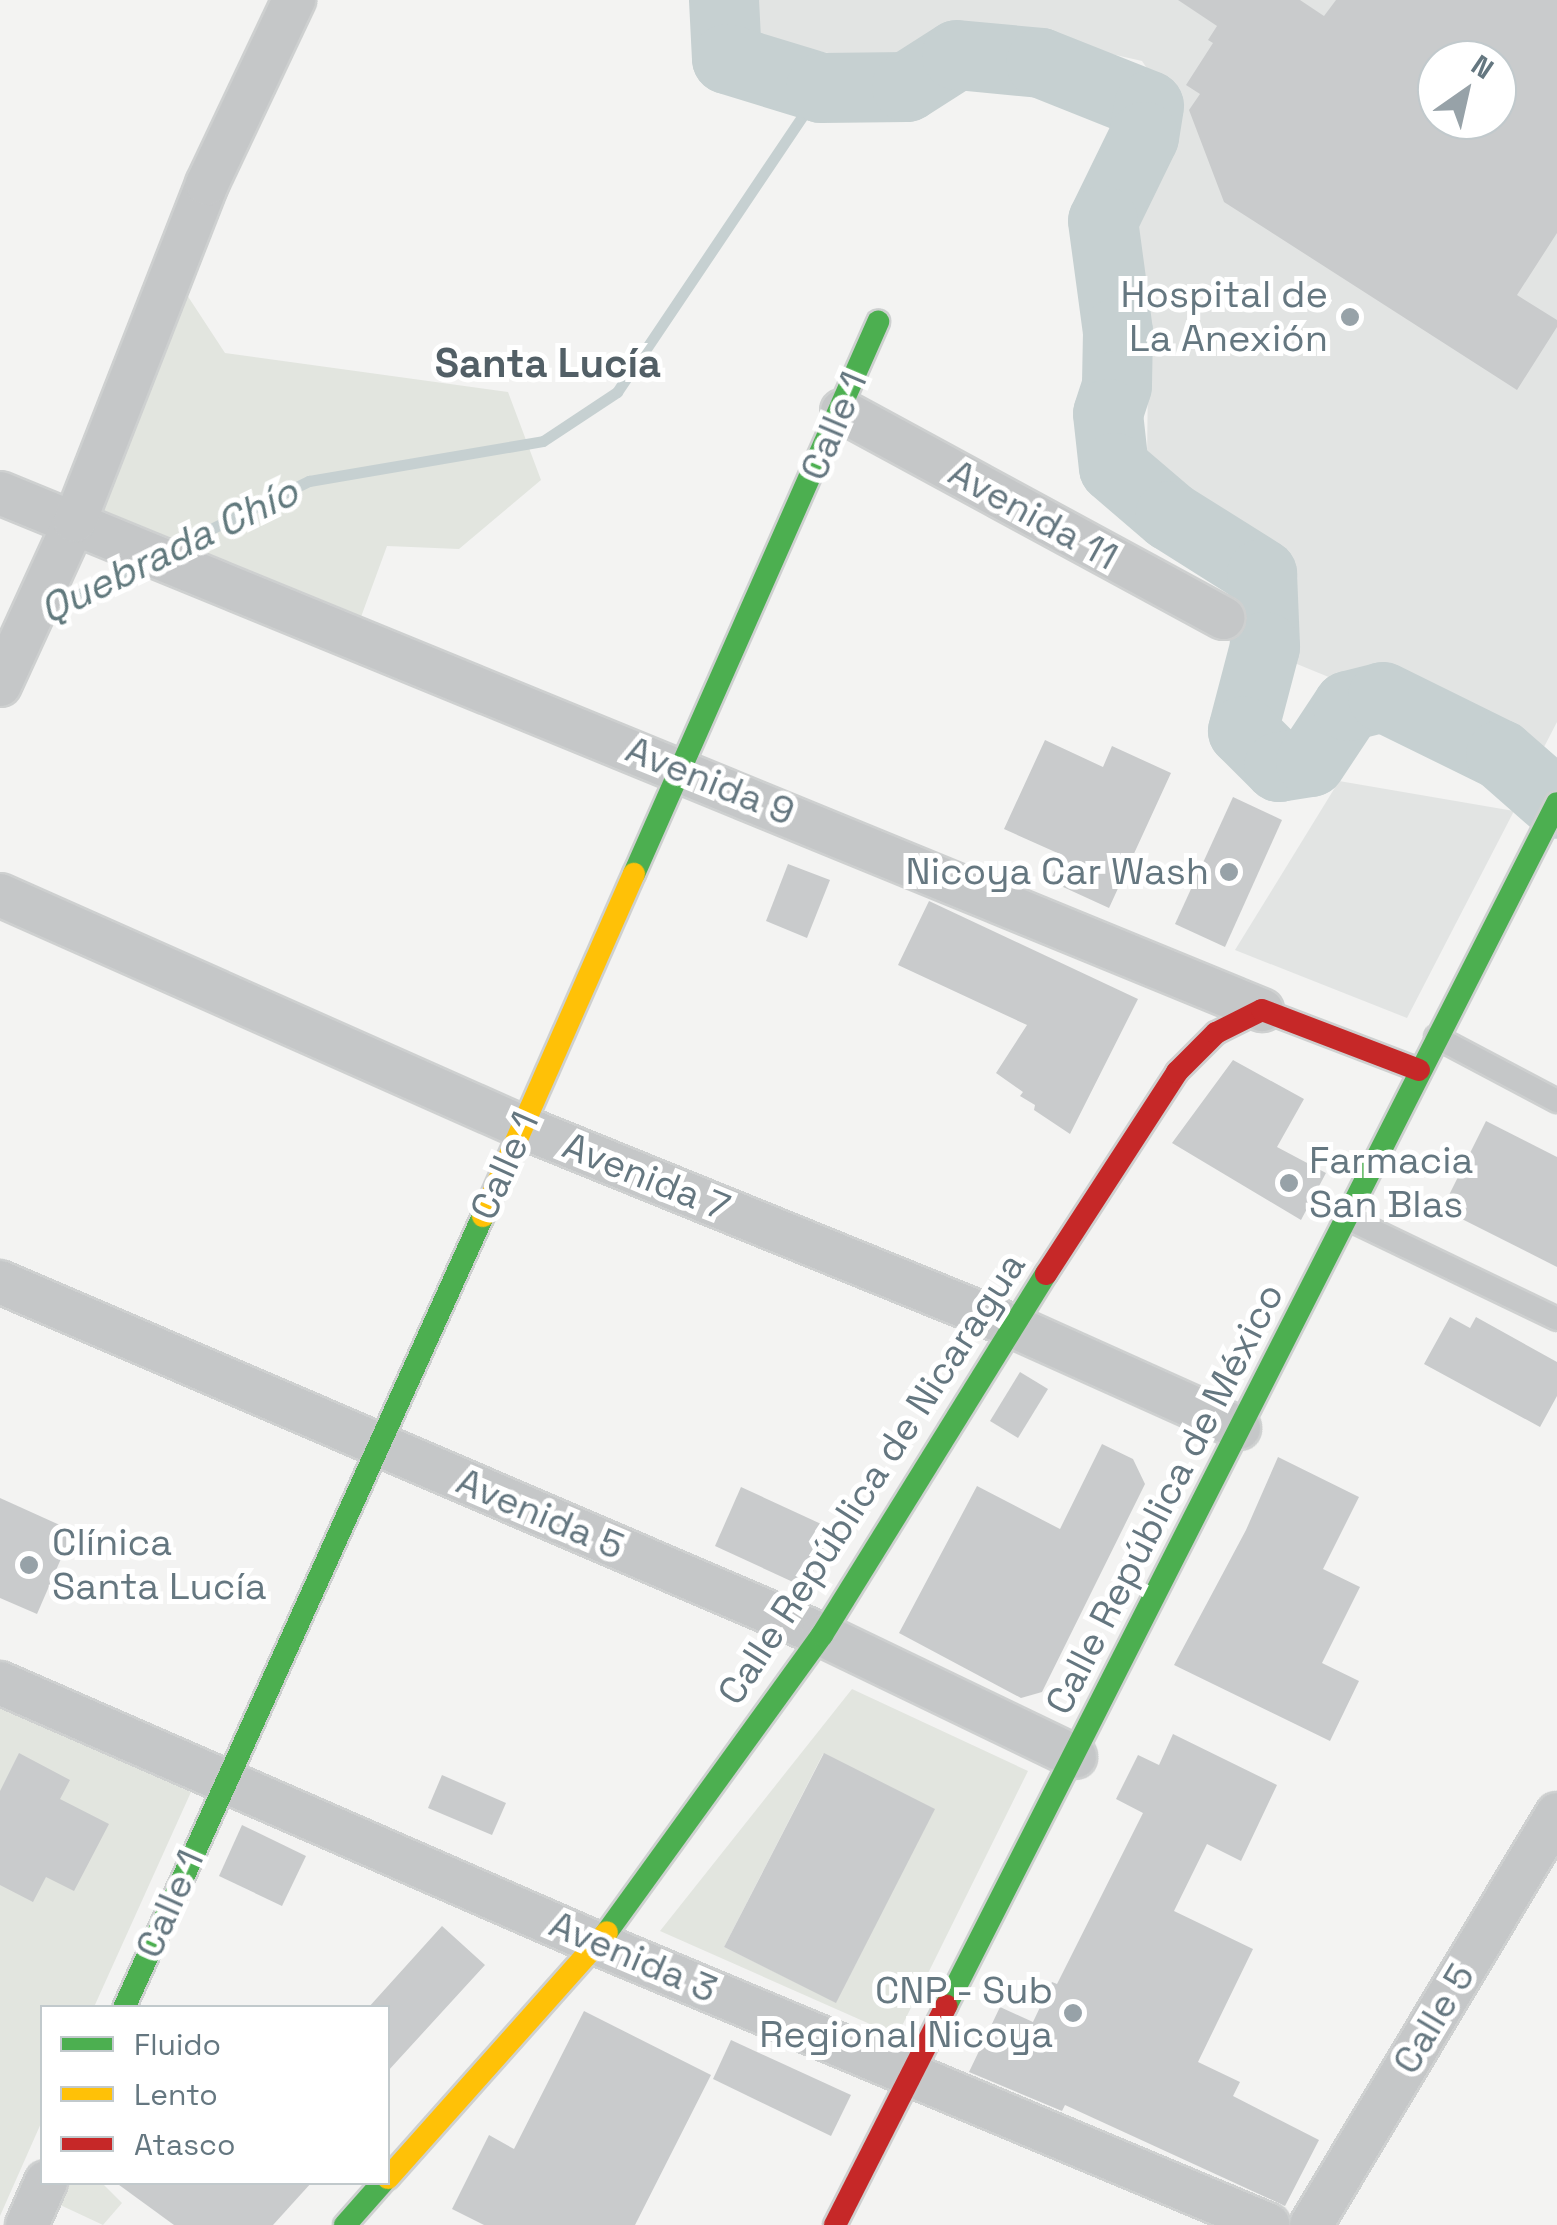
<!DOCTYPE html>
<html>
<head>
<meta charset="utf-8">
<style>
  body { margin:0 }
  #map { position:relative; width:1557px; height:2225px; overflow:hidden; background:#f3f3f2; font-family:"Space Grotesk",sans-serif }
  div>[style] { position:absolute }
  .built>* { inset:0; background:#e2e4e3 }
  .green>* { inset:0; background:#e2e5df }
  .stream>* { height:11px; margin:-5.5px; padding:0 5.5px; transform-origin:5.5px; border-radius:5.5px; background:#c6d0d1 }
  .river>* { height:70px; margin:-35px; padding:0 35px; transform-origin:35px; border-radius:35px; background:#c6d0d1 }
  .building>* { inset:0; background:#c9cbcc }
  .roads { filter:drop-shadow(2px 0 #ced0d0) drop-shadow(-2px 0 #ced0d0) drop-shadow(0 2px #ced0d0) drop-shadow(0 -2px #ced0d0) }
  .lane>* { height:22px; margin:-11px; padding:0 11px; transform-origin:11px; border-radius:11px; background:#c5c7c8 }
  .street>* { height:42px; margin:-21px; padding:0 21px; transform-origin:21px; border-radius:21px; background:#c5c7c8 }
  .fast>* { height:22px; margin:-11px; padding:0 11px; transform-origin:11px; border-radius:11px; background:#4caf50 }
  .slow>* { height:22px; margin:-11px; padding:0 11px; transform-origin:11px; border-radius:11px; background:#ffc107 }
  .jam>* { height:22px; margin:-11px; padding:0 11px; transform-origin:11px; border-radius:11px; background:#c62828 }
  .dots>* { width:28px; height:28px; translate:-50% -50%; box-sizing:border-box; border:5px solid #fff; border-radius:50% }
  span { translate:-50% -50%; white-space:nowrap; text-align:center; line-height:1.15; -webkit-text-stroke:10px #fff; paint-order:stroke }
  .poi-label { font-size:38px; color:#657780 }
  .right { translate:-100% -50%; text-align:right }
  .left { translate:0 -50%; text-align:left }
  .street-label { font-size:38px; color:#657780 }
  .neighbourhood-label { font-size:40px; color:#525f66; font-weight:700 }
  .water-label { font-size:40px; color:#61797d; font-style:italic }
  .legend { position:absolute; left:40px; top:2005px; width:350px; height:180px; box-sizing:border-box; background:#fff; border:2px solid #c1c9cc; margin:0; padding:12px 18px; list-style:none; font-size:30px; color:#657780 }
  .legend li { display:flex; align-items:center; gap:20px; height:50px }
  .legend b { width:50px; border:2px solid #c1c9cc }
  .north { position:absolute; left:1417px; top:40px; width:100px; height:100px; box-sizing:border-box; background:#fff; border:2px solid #c1c9cc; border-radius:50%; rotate:34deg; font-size:28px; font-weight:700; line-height:40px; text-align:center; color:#657780 }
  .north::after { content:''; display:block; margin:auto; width:35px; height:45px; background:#97a2a8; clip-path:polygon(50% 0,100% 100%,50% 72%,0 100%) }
</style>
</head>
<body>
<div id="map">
  <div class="built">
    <div style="clip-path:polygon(evenodd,753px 0,1557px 0,1557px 722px,1543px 749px,1397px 678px,1336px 680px,1292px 662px,1295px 589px,1259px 539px,1147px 462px,1148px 375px,1135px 223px,1174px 108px,1142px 61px,1024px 34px,943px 34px,896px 65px,762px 41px,753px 0,1437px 60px,1497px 60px,1497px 120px,1437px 120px,1437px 60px)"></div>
    <div style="clip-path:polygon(1339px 781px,1514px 811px,1407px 1018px,1235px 950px)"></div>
  </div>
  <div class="green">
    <div style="clip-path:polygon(187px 295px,225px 353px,508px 392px,541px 480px,459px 549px,387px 546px,354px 636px,90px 526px)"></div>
    <div style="clip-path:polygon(evenodd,852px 1689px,1028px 1771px,897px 2036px,660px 1931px,852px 1689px,823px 1754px,934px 1809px,836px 2002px,724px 1947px,823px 1754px)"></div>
    <div style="clip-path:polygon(0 1707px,191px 1792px,94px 2007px,42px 2008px,42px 2121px,0 2216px)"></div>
    <div style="clip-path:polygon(101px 2182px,122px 2203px,103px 2225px,56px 2203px,66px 2183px)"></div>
  </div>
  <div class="stream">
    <div style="left:170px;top:549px;width:155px;rotate:-26.1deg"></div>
    <div style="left:309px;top:481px;width:237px;rotate:-9.7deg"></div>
    <div style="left:543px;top:441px;width:89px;rotate:-33.5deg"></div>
    <div style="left:617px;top:392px;width:366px;rotate:-56.1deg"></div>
    <div style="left:49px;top:609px;width:102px;rotate:-26.3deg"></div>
  </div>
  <div class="river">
    <div style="left:724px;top:0;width:59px;rotate:87.1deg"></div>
    <div style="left:727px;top:59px;width:98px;rotate:17.1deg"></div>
    <div style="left:821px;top:88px;width:86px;rotate:-0.7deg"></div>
    <div style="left:907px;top:87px;width:59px;rotate:-32.6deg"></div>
    <div style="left:957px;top:55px;width:84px;rotate:5.4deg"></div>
    <div style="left:1041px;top:63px;width:116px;rotate:21.7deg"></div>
    <div style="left:1149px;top:106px;width:31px;rotate:99deg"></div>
    <div style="left:1144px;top:137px;width:93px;rotate:116deg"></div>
    <div style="left:1103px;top:221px;width:112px;rotate:82.3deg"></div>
    <div style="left:1118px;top:332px;width:54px;rotate:91.1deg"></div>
    <div style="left:1117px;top:386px;width:29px;rotate:108deg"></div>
    <div style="left:1108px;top:414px;width:54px;rotate:83.7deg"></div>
    <div style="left:1114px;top:468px;width:74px;rotate:40.6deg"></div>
    <div style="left:1170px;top:516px;width:109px;rotate:32.2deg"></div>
    <div style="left:1262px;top:574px;width:73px;rotate:87.6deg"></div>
    <div style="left:1265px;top:647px;width:87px;rotate:104.7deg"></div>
    <div style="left:1243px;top:731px;width:51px;rotate:45deg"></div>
    <div style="left:1279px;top:767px;width:32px;rotate:-9deg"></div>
    <div style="left:1311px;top:762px;width:67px;rotate:-56.5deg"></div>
    <div style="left:1348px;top:706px;width:36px;rotate:-14deg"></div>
    <div style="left:1383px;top:697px;width:131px;rotate:26.2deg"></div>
    <div style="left:1501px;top:755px;width:74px;rotate:41.2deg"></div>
  </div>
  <div class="building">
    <div style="clip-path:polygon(evenodd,1178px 0,1300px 0,1324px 16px,1336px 0,1557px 0,1557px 233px,1517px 295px,1557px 320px,1557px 327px,1517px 390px,1224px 202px,1189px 110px,1200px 94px,1186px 85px,1213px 43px,1208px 40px,1217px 26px,1178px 0,1437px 60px,1497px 60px,1497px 120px,1437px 120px,1437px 60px)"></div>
    <div style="clip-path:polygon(1045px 740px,1103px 767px,1112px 746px,1171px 773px,1109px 908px,1050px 881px,1062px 855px,1004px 829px)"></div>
    <div style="clip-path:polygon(1233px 797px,1282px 820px,1225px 947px,1175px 924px)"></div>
    <div style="clip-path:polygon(788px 864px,830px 880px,807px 938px,766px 921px)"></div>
    <div style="clip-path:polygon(929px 901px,1138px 999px,1070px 1134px,1034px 1110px,1035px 1105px,1020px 1096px,1023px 1092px,996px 1073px,1027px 1025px,898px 965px)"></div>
    <div style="clip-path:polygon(1233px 1060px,1304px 1099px,1277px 1147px,1326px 1173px,1301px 1220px,1172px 1143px)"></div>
    <div style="clip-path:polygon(1486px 1121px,1557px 1157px,1557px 1267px,1442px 1209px)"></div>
    <div style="clip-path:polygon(1450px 1317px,1470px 1328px,1476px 1317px,1557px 1362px,1557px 1396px,1540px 1427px,1424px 1364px)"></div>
    <div style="clip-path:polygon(1020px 1372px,1048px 1389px,1018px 1438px,990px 1421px)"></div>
    <div style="clip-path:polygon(1102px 1444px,1133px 1459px,1145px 1484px,1042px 1692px,1021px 1698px,899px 1633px,977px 1486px,1060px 1529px)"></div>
    <div style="clip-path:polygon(1278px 1457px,1359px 1497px,1323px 1569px,1360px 1587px,1322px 1663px,1359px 1681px,1330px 1741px,1174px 1665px,1246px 1530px)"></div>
    <div style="clip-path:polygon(741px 1487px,832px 1529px,806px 1588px,715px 1546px)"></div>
    <div style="clip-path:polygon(0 1498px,73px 1531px,37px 1614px,0 1598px)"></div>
    <div style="clip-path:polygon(1173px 1734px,1277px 1785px,1241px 1861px,1207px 1844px,1174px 1911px,1253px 1949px,1198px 2062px,1240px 2082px,1233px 2096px,1319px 2140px,1285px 2206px,1065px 2105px,1062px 2111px,969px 2072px,1000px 2007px,1033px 2022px,1052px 1982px,1057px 1984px,1143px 1813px,1116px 1799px,1138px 1755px,1159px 1765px)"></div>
    <div style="clip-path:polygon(19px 1753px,70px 1780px,60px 1799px,109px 1824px,74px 1891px,46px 1877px,33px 1902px,0 1885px,0 1791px)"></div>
    <div style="clip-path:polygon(824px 1753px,935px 1809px,836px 2003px,724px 1947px)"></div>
    <div style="clip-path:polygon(442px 1775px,506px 1803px,492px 1835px,428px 1808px)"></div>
    <div style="clip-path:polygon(242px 1825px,306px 1856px,282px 1906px,219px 1876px)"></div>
    <div style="clip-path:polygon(442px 1926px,485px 1965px,388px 2071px,388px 2008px,368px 2008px)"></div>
    <div style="clip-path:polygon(584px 2011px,711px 2075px,635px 2225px,484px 2225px,452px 2209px,489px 2135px,514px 2149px)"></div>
    <div style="clip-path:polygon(731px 2040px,851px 2095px,831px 2136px,713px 2079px)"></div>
    <div style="clip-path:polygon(115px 2182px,312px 2182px,273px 2225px,174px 2225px)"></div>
  </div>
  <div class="roads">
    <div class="lane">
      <div style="left:1436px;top:1037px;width:137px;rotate:27.9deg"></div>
      <div style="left:1345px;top:1217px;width:235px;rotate:25.7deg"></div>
    </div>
    <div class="street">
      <div style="left:842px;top:411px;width:434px;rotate:28.5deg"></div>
      <div style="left:0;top:493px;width:1364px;rotate:22.28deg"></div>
      <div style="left:0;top:685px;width:180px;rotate:-65.4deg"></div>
      <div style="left:75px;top:521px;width:362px;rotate:-68.6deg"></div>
      <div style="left:207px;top:184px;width:204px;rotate:-64.7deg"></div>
      <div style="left:0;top:895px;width:571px;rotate:23.96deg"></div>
      <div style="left:522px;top:1127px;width:529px;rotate:22.1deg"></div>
      <div style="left:1012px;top:1326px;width:249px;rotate:24.2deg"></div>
      <div style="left:0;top:1282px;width:895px;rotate:23.24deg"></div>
      <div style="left:822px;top:1635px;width:281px;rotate:25.7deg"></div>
      <div style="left:0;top:1683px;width:652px;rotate:23.58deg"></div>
      <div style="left:598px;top:1944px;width:727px;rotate:22.72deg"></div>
      <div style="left:27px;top:2225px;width:47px;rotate:-66.2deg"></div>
      <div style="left:1311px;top:2225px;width:479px;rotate:-59.1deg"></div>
    </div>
    <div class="fast">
      <div style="left:634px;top:874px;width:604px;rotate:-66.15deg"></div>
      <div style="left:607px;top:1932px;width:367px;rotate:-54.1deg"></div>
      <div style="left:822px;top:1635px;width:425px;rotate:-58.2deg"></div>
      <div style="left:946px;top:2006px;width:1349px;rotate:-63.07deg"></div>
      <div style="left:124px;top:2008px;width:870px;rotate:-65.62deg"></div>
      <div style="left:345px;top:2225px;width:57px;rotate:-48.5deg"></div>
    </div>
    <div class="slow">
      <div style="left:483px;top:1216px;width:374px;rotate:-66.2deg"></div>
      <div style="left:388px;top:2178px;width:329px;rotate:-48.3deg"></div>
    </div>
    <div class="jam">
      <div style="left:1046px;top:1274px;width:241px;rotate:-57deg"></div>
      <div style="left:1177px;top:1072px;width:55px;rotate:-45deg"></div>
      <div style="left:1216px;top:1033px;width:51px;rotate:-26.6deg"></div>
      <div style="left:1262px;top:1010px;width:168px;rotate:20.9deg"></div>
      <div style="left:835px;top:2225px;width:246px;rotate:-63.1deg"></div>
    </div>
  </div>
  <div class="dots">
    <div style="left:1350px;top:317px;background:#97a2a8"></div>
    <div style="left:1229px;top:872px;background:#97a2a8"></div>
    <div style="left:1289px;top:1183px;background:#97a2a8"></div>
    <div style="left:29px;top:1565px;background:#97a2a8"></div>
    <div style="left:1073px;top:2013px;background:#97a2a8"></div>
  </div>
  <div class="poi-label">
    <span class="right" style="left:1328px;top:317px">Hospital de<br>La Anexión</span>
    <span class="right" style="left:1209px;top:872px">Nicoya Car Wash</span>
    <span class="left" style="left:1309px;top:1183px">Farmacia<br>San Blas</span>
    <span class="left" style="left:52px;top:1565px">Clínica<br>Santa Lucía</span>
    <span class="right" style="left:1053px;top:2013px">CNP - Sub<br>Regional Nicoya</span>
  </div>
  <div class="street-label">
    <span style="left:834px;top:426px;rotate:-67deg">Calle 1</span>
    <span style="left:1033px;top:515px;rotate:29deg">Avenida 11</span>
    <span style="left:710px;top:781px;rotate:22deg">Avenida 9</span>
    <span style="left:505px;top:1166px;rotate:-66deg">Calle 1</span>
    <span style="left:646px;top:1177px;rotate:22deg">Avenida 7</span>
    <span style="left:872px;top:1479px;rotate:-57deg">Calle República de Nicaragua</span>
    <span style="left:1165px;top:1499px;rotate:-63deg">Calle República de México</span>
    <span style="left:540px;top:1514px;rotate:23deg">Avenida 5</span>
    <span style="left:170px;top:1904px;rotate:-66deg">Calle 1</span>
    <span style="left:633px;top:1957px;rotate:23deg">Avenida 3</span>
    <span style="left:1434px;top:2019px;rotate:-59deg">Calle 5</span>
  </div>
  <div class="neighbourhood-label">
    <span style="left:548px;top:364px">Santa Lucía</span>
  </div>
  <div class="water-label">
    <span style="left:169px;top:551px;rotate:-26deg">Quebrada Chío</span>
  </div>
  <ul class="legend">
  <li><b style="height:12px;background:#4caf50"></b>Fluido</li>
  <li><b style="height:12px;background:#ffc107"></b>Lento</li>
  <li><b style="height:12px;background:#c62828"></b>Atasco</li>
  </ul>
  <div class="north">N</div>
</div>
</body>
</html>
